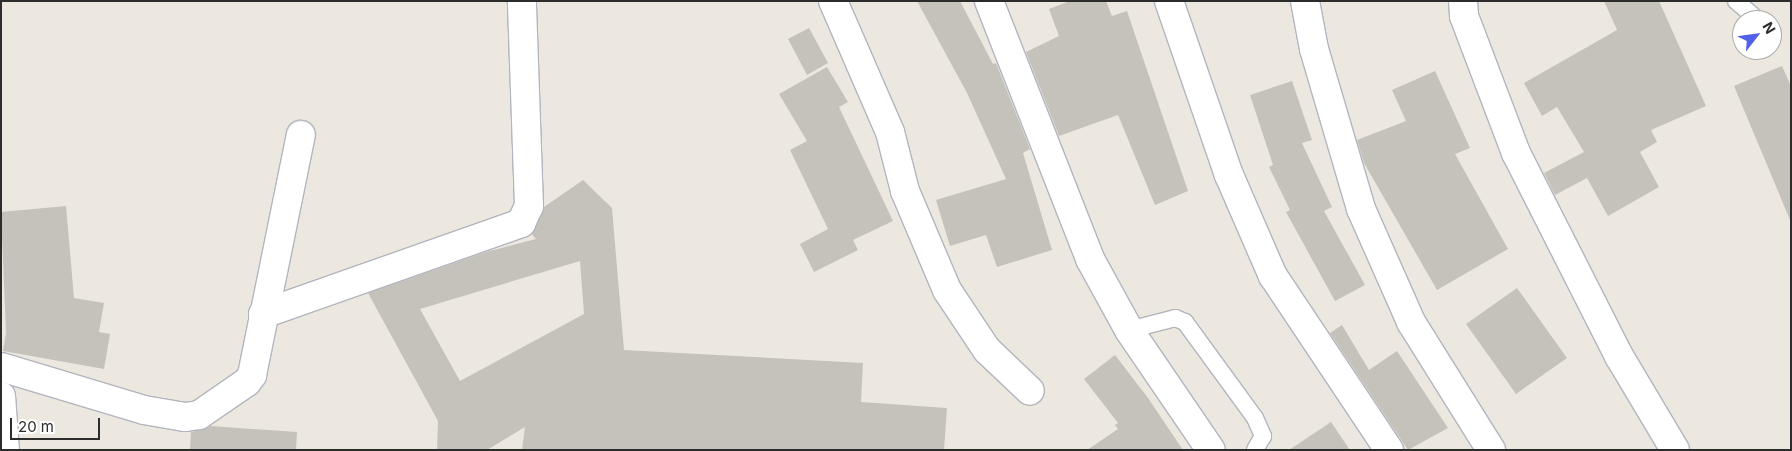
<!DOCTYPE html>
<html>
<head>
<meta charset="utf-8">
<style>
  body { margin:0 }
  #map { position:relative; width:1792px; height:451px; overflow:hidden; background:#ece8e0; font-family:Inter,sans-serif }
  div>[style] { position:absolute }
  .building>* { inset:0; background:#c5c2bb }
  .roads { filter:drop-shadow(1px 0 #b3b5be) drop-shadow(-1px 0 #b3b5be) drop-shadow(0 1px #b3b5be) drop-shadow(0 -1px #b3b5be) }
  .lane>* { height:16px; margin:-8px; padding:0 8px; transform-origin:8px; border-radius:8px; background:#fff }
  .street>* { height:28px; margin:-14px; padding:0 14px; transform-origin:14px; border-radius:14px; background:#fff }
  span { translate:-50% -50%; white-space:nowrap; text-align:center; line-height:1.15; -webkit-text-stroke:4px #fff; paint-order:stroke }
  .frame { position:absolute; inset:0; border:2px solid #2c2c2c; pointer-events:none }
  .north { position:absolute; left:1732px; top:10px; width:50px; height:50px; box-sizing:border-box; background:#fff; border:1px solid #ababab; border-radius:50%; rotate:60deg; font-size:14px; font-weight:700; line-height:20px; text-align:center; color:#2c2c2c }
  .north::after { content:''; display:block; margin:auto; width:18px; height:22px; background:#5160e8; clip-path:polygon(50% 0,100% 100%,50% 72%,0 100%) }
  .scale { position:absolute; left:10px; top:418px; width:90px; height:22px; box-sizing:border-box; border:2px solid #2c2c2c; border-top:0; padding-left:6px; font-size:15px; line-height:18px; white-space:nowrap; color:#2c2c2c; -webkit-text-stroke:4px #fff; paint-order:stroke }
</style>
</head>
<body>
<div id="map">
  <div class="building">
    <div style="clip-path:polygon(917px 1px,960px 1px,993px 64px,996px 63px,1030px 149px,1023px 153px,1052px 250px,997px 267px,986px 235px,950px 246px,936px 200px,1006px 179px,967px 93px)"></div>
    <div style="clip-path:polygon(1070px 1px,1106px 1px,1112px 16px,1127px 11px,1188px 191px,1155px 205px,1118px 115px,1059px 136px,1026px 52px,1059px 36px,1049px 9px)"></div>
    <div style="clip-path:polygon(1604px 1px,1659px 1px,1706px 106px,1651px 130px,1657px 142px,1640px 152px,1659px 187px,1608px 216px,1587px 178px,1555px 195px,1544px 173px,1584px 152px,1557px 107px,1542px 116px,1524px 83px,1617px 30px)"></div>
    <div style="clip-path:polygon(809px 28px,828px 63px,807px 75px,788px 39px)"></div>
    <div style="clip-path:polygon(1782px 66px,1791px 86px,1790px 220px,1734px 86px)"></div>
    <div style="clip-path:polygon(827px 67px,848px 102px,839px 107px,893px 221px,853px 240px,858px 250px,814px 272px,800px 244px,828px 229px,790px 150px,807px 141px,779px 94px)"></div>
    <div style="clip-path:polygon(1435px 71px,1470px 148px,1455px 154px,1508px 249px,1437px 290px,1364px 163px,1357px 140px,1406px 121px,1392px 90px)"></div>
    <div style="clip-path:polygon(1292px 81px,1312px 140px,1302px 143px,1332px 207px,1324px 211px,1365px 285px,1335px 301px,1286px 212px,1290px 210px,1269px 167px,1273px 165px,1250px 95px)"></div>
    <div style="clip-path:polygon(evenodd,583px 180px,612px 208px,624px 350px,863px 363px,861px 402px,947px 408px,944px 450px,522px 450px,525px 427px,487px 450px,437px 450px,438px 421px,368px 293px,486px 252px,536px 239px,532px 234px,544px 207px,583px 180px,580px 261px,584px 314px,460px 381px,420px 309px,580px 261px)"></div>
    <div style="clip-path:polygon(66px 206px,74px 298px,104px 303px,99px 332px,110px 334px,104px 369px,3px 351px,6px 333px,1px 212px)"></div>
    <div style="clip-path:polygon(1517px 288px,1567px 358px,1516px 394px,1466px 324px)"></div>
    <div style="clip-path:polygon(1342px 325px,1369px 370px,1397px 351px,1448px 428px,1408px 450px,1330px 333px)"></div>
    <div style="clip-path:polygon(1115px 355px,1148px 398px,1183px 450px,1087px 450px,1118px 429px,1115px 425px,1118px 423px,1084px 379px)"></div>
    <div style="clip-path:polygon(1331px 422px,1350px 450px,1289px 450px)"></div>
    <div style="clip-path:polygon(211px 426px,297px 432px,296px 450px,190px 450px,191px 432px)"></div>
  </div>
  <div class="roads">
    <div class="lane">
      <div style="left:1736px;top:1px;width:21px;rotate:41deg"></div>
      <div style="left:1129px;top:330px;width:48px;rotate:-14.6deg"></div>
      <div style="left:1175px;top:318px;width:11px;rotate:22deg"></div>
      <div style="left:1185px;top:322px;width:119px;rotate:53.9deg"></div>
      <div style="left:1255px;top:418px;width:20px;rotate:66deg"></div>
      <div style="left:1263px;top:436px;width:16px;rotate:120deg"></div>
    </div>
    <div class="street">
      <div style="left:833px;top:1px;width:143px;rotate:66.5deg"></div>
      <div style="left:890px;top:132px;width:61px;rotate:75.7deg"></div>
      <div style="left:905px;top:191px;width:108px;rotate:67deg"></div>
      <div style="left:947px;top:290px;width:72px;rotate:56.3deg"></div>
      <div style="left:987px;top:350px;width:59px;rotate:43.6deg"></div>
      <div style="left:989px;top:1px;width:277px;rotate:68.6deg"></div>
      <div style="left:1090px;top:259px;width:81px;rotate:61.2deg"></div>
      <div style="left:1129px;top:330px;width:145px;rotate:55.7deg"></div>
      <div style="left:1169px;top:1px;width:184px;rotate:71deg"></div>
      <div style="left:1229px;top:175px;width:110px;rotate:66.5deg"></div>
      <div style="left:1273px;top:276px;width:209px;rotate:56.3deg"></div>
      <div style="left:1305px;top:1px;width:49px;rotate:79.4deg"></div>
      <div style="left:1314px;top:49px;width:167px;rotate:73.6deg"></div>
      <div style="left:1361px;top:209px;width:124px;rotate:66.1deg"></div>
      <div style="left:1411px;top:322px;width:151px;rotate:58deg"></div>
      <div style="left:1463px;top:1px;width:15px;rotate:86deg"></div>
      <div style="left:1464px;top:16px;width:147px;rotate:69.2deg"></div>
      <div style="left:1516px;top:153px;width:228px;rotate:63.1deg"></div>
      <div style="left:1619px;top:356px;width:109px;rotate:59.2deg"></div>
      <div style="left:263px;top:314px;width:274px;rotate:-19.4deg"></div>
      <div style="left:521px;top:223px;width:19px;rotate:-65deg"></div>
      <div style="left:529px;top:206px;width:205px;rotate:-92deg"></div>
      <div style="left:1px;top:367px;width:149px;rotate:16.7deg"></div>
      <div style="left:144px;top:410px;width:42px;rotate:9.7deg"></div>
      <div style="left:185px;top:417px;width:14px;rotate:-8deg"></div>
      <div style="left:199px;top:415px;width:58px;rotate:-34.5deg"></div>
      <div style="left:247px;top:382px;width:9px;rotate:-54deg"></div>
      <div style="left:252px;top:375px;width:245px;rotate:-78.5deg"></div>
      <div style="left:1px;top:396px;width:54px;rotate:85.8deg"></div>
    </div>
  </div>
  <div class="frame"></div>
  <div class="north">N</div>
  <div class="scale">20 m</div>
</div>
</body>
</html>
